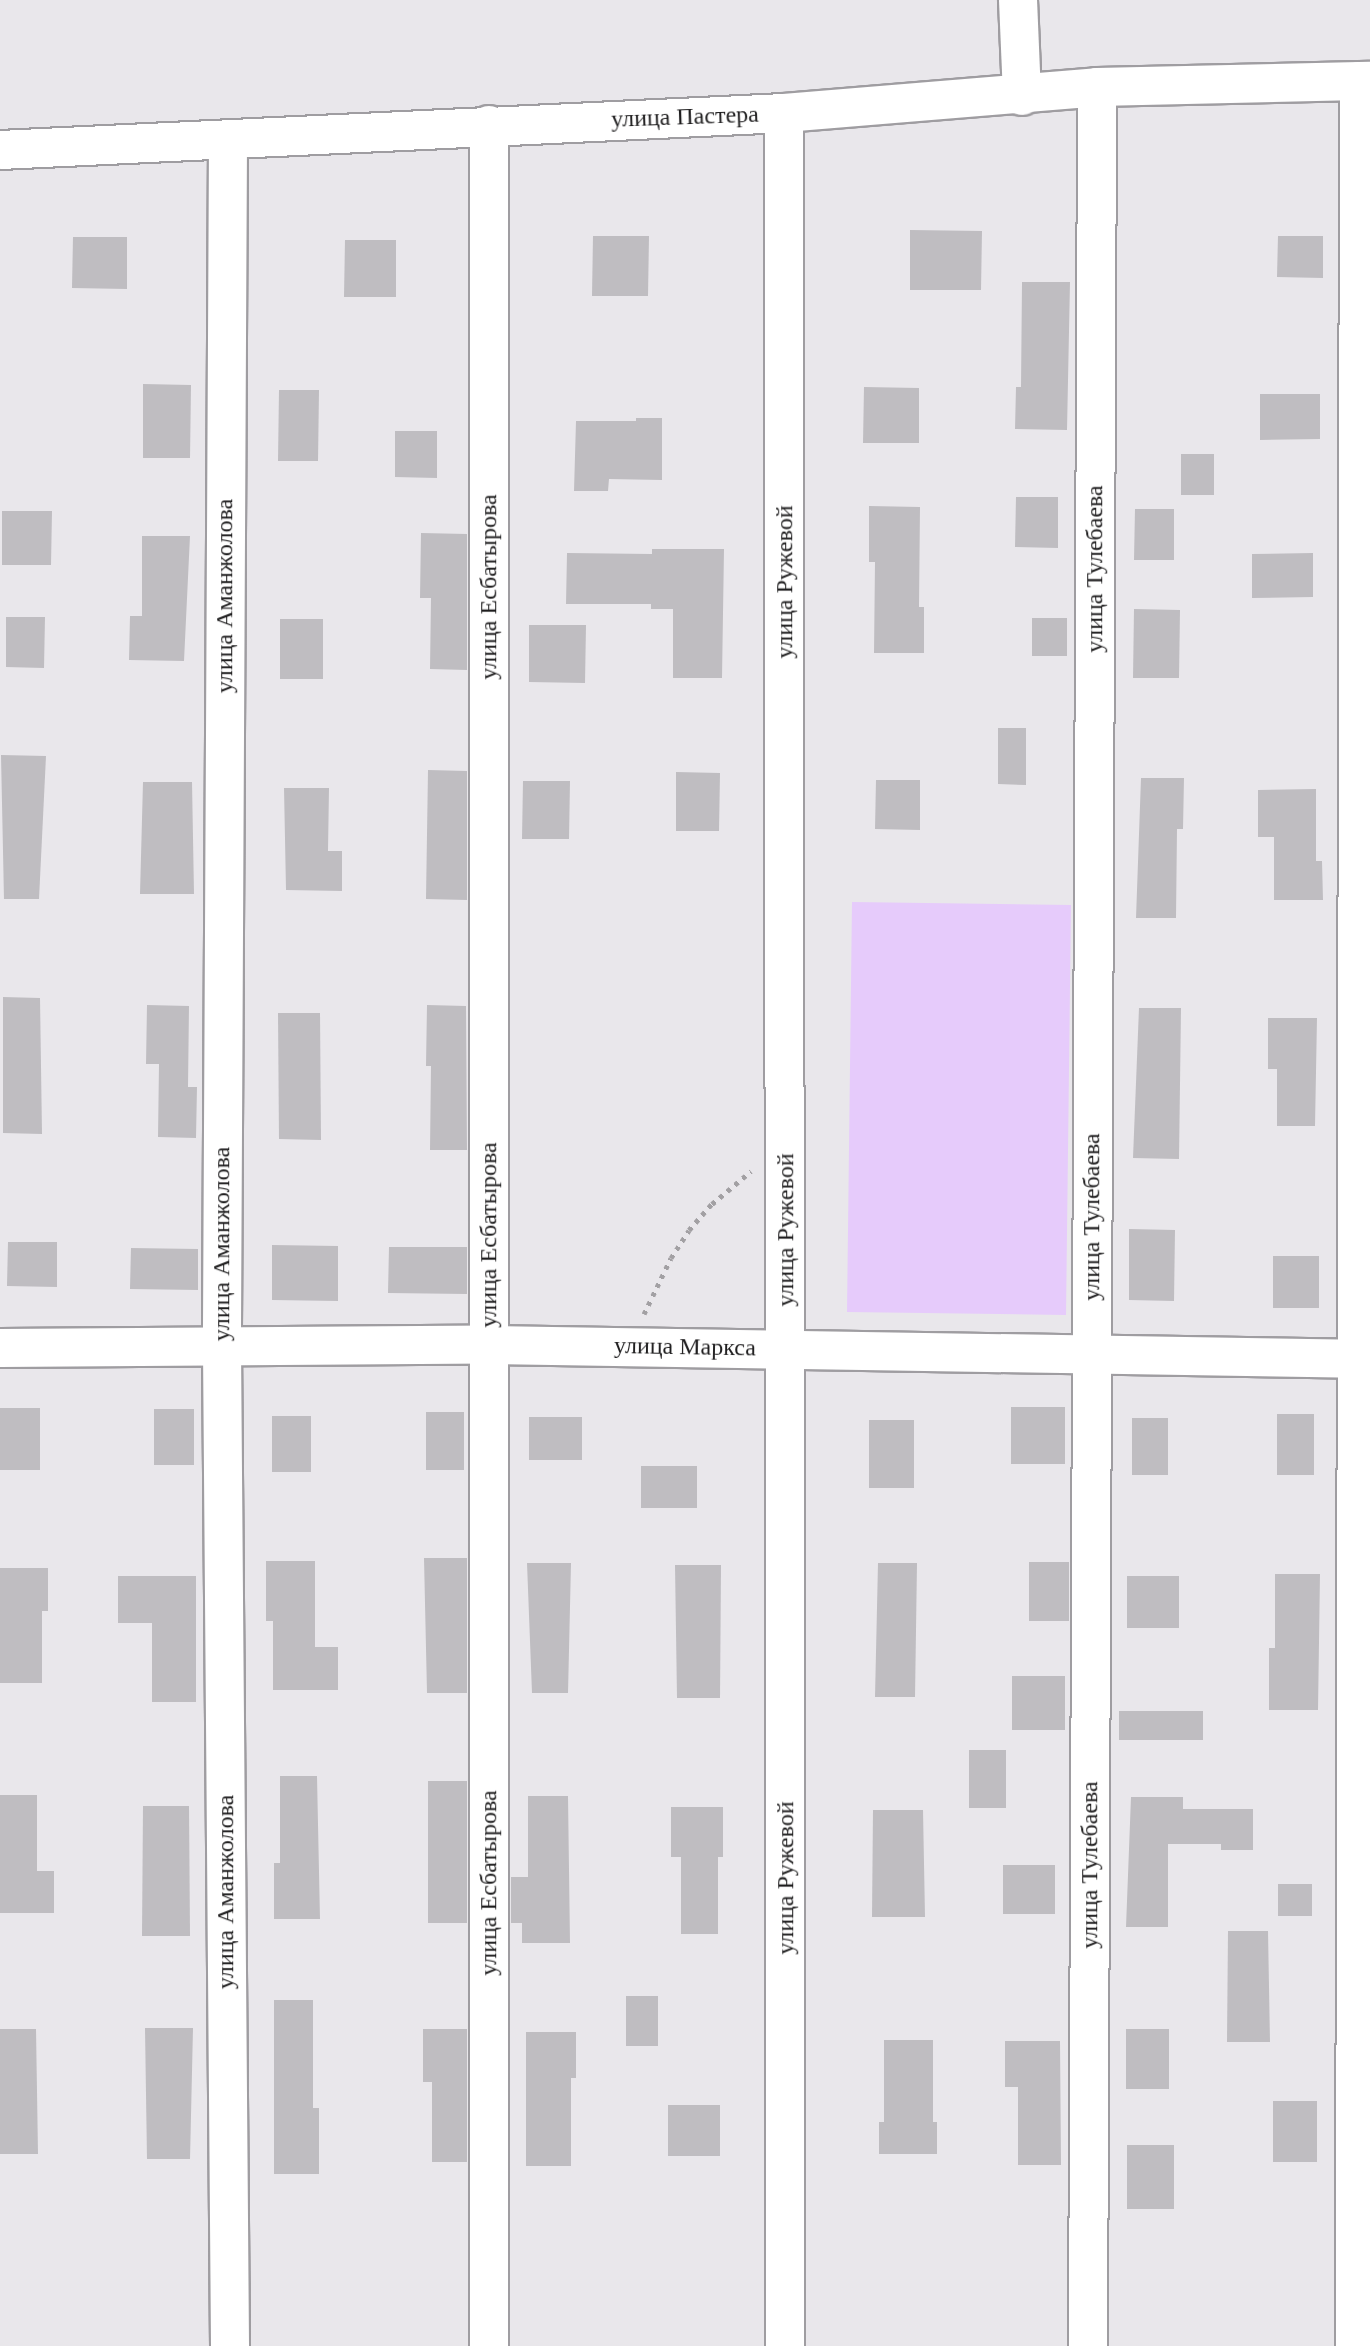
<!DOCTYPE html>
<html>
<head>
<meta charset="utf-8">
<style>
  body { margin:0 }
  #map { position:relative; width:1370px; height:2346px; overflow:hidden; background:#e9e7eb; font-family:Georgia,serif }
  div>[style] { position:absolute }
  .green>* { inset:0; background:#e6cbfb }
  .building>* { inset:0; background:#bfbdc1 }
  .path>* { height:5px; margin-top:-2.5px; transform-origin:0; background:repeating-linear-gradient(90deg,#a2a0a3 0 4px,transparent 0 10px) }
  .roads { filter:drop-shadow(2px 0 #9f9da1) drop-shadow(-2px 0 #9f9da1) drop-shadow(0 2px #9f9da1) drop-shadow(0 -2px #9f9da1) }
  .street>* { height:38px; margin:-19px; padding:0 19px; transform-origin:19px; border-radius:19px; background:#fff }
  span { translate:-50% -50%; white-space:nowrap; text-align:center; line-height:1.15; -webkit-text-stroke:6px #fff; paint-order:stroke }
  .street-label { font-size:24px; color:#1e1d1e }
</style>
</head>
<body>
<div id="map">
  <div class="green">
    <div style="clip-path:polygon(852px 902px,1071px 905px,1066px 1315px,847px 1312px)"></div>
  </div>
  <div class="building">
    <div style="clip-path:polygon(910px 230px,982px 231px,981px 290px,910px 290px)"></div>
    <div style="clip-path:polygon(593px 236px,649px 236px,648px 296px,592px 296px)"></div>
    <div style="clip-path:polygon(1278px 236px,1323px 236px,1323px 278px,1277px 277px)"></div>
    <div style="clip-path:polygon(73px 237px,127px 237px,127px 289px,72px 288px)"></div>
    <div style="clip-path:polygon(345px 240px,396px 240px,396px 297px,344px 297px)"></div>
    <div style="clip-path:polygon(1022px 282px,1070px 282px,1067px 430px,1015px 429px,1016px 387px,1021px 387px)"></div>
    <div style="clip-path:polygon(143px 384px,191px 385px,190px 458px,143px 458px)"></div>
    <div style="clip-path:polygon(864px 387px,919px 388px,919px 443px,863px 443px)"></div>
    <div style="clip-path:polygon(279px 390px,319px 390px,318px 461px,278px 461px)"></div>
    <div style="clip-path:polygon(1260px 394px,1320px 394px,1320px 439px,1260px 440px)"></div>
    <div style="clip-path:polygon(636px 418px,662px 418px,662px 480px,609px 479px,608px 491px,574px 491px,576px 421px,636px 421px)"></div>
    <div style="clip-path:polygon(395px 431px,437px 431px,437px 478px,395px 477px)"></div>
    <div style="clip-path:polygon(1181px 454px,1214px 454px,1214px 495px,1181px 495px)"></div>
    <div style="clip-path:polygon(1016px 497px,1058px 497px,1058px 548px,1015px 547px)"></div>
    <div style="clip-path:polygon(869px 506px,920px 507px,919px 607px,924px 607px,924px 653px,874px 653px,875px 562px,869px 562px)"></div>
    <div style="clip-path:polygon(1135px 509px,1174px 509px,1174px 560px,1134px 560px)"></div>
    <div style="clip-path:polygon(2px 511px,52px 511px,51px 565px,2px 565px)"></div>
    <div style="clip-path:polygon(421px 533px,467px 534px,467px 670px,430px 669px,431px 598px,420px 598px)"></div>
    <div style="clip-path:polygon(142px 536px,190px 536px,184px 661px,129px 660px,130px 616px,142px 616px)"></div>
    <div style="clip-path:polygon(652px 549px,724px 549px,722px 678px,673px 678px,673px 609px,651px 609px,651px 604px,566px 604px,567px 553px,652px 554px)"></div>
    <div style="clip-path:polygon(1313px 553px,1313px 597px,1252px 598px,1252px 554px)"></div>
    <div style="clip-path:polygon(1134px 609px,1180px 610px,1179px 678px,1133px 678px)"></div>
    <div style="clip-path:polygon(6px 617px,45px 617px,44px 668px,6px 667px)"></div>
    <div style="clip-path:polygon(1032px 618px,1067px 618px,1067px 656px,1032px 656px)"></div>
    <div style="clip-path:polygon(280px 619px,323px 619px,323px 679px,280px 679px)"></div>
    <div style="clip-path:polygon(529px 625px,586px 625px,585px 683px,529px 682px)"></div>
    <div style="clip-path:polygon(998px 728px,1026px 728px,1026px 785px,998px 784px)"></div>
    <div style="clip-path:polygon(1px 755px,46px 756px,39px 899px,4px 899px)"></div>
    <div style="clip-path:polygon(428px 770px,467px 771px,467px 900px,426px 899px)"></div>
    <div style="clip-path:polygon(676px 772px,720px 773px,719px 831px,676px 831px)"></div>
    <div style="clip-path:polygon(1141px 778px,1184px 778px,1183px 829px,1177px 829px,1176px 918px,1136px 918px)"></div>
    <div style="clip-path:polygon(876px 780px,920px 780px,920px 830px,875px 829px)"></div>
    <div style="clip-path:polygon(523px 781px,570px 781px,569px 839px,522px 839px)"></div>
    <div style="clip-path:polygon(143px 782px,192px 782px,194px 894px,140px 894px)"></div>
    <div style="clip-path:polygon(284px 788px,329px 788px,328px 851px,342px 851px,342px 891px,286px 890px)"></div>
    <div style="clip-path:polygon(1316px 789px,1316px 861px,1322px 861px,1323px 900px,1274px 900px,1274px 837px,1258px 837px,1258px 790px)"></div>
    <div style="clip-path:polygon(3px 997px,40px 998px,42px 1134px,3px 1133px)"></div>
    <div style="clip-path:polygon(147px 1005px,189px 1006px,188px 1087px,197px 1087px,196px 1138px,158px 1137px,159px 1064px,146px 1064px)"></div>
    <div style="clip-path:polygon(427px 1005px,466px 1006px,467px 1150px,430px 1150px,431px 1066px,426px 1066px)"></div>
    <div style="clip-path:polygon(1139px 1008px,1181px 1008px,1179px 1159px,1133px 1158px)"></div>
    <div style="clip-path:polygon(278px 1013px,320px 1013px,321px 1140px,279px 1139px)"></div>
    <div style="clip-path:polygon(1268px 1018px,1317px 1018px,1315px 1126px,1277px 1126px,1277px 1069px,1268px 1069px)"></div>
    <div style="clip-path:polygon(1129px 1229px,1175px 1230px,1174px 1301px,1129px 1300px)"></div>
    <div style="clip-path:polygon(8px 1242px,57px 1242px,57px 1287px,7px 1286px)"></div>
    <div style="clip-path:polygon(272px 1245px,338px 1246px,338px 1301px,272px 1300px)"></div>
    <div style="clip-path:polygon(389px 1247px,467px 1247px,467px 1294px,388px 1293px)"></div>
    <div style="clip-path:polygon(131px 1248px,198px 1249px,198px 1290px,130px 1289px)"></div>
    <div style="clip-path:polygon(1273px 1256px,1319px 1256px,1319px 1308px,1273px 1308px)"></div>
    <div style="clip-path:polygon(1011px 1407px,1065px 1407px,1065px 1464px,1011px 1464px)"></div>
    <div style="clip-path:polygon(0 1408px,40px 1408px,40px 1470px,0 1470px)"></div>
    <div style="clip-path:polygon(154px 1409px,194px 1409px,194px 1465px,154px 1465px)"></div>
    <div style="clip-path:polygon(426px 1412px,464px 1412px,464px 1470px,426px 1470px)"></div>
    <div style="clip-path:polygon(1277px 1414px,1314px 1414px,1314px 1475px,1277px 1475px)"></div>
    <div style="clip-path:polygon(272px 1416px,311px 1416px,311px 1472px,272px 1472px)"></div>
    <div style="clip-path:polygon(529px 1417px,582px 1417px,582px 1460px,529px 1460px)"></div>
    <div style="clip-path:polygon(1132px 1418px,1168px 1418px,1168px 1475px,1132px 1475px)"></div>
    <div style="clip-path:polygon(869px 1420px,914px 1420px,914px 1488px,869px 1488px)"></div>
    <div style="clip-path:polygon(641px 1466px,697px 1466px,697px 1508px,641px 1508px)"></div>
    <div style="clip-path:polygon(424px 1558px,467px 1558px,467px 1693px,427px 1693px)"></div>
    <div style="clip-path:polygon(266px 1561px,315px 1561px,315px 1647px,338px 1647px,338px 1690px,273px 1690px,273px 1621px,266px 1621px)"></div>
    <div style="clip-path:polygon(1029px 1562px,1069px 1562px,1069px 1621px,1029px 1621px)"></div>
    <div style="clip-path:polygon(527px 1563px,571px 1563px,568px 1693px,532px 1693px)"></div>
    <div style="clip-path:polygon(878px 1563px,917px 1563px,915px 1697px,875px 1697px)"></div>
    <div style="clip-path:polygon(675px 1565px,721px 1565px,720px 1698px,677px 1698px)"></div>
    <div style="clip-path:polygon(0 1568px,48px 1568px,48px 1611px,42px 1611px,42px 1683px,0 1683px)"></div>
    <div style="clip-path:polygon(1275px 1574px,1320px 1574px,1318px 1710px,1269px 1710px,1269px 1648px,1275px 1648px)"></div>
    <div style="clip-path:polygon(118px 1576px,196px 1576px,196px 1702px,152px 1702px,152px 1623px,118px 1623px)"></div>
    <div style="clip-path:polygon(1127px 1576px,1179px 1576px,1179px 1628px,1127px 1628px)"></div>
    <div style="clip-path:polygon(1012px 1676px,1065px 1676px,1065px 1730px,1012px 1730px)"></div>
    <div style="clip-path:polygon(1119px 1711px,1203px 1711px,1203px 1740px,1119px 1740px)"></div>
    <div style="clip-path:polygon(969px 1750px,1006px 1750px,1006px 1808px,969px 1808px)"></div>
    <div style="clip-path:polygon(280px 1776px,317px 1776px,320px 1919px,274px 1919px,274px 1863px,280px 1863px)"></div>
    <div style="clip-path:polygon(428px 1781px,467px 1781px,467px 1923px,428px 1923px)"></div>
    <div style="clip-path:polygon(0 1795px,37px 1795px,37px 1871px,54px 1871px,54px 1913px,0 1913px)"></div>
    <div style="clip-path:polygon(528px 1796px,568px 1796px,570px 1943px,522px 1943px,522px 1923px,511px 1923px,511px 1877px,528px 1877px)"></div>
    <div style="clip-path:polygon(1131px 1797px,1183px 1797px,1183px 1809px,1253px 1809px,1253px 1850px,1221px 1850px,1221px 1844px,1168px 1844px,1168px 1927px,1126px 1927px)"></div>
    <div style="clip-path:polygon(143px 1806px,189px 1806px,190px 1936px,142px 1936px)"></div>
    <div style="clip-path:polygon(671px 1807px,723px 1807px,723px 1857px,718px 1857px,718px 1934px,681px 1934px,681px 1857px,671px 1857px)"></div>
    <div style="clip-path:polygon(873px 1810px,923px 1810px,925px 1917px,872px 1917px)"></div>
    <div style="clip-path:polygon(1003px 1865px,1055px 1865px,1055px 1914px,1003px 1914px)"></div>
    <div style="clip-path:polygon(1278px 1884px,1312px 1884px,1312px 1916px,1278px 1916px)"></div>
    <div style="clip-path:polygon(1228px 1931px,1268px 1931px,1270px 2042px,1227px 2042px)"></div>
    <div style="clip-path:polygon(626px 1996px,658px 1996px,658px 2046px,626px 2046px)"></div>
    <div style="clip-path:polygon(274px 2000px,313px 2000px,313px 2108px,319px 2108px,319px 2174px,274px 2174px)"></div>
    <div style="clip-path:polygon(145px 2028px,193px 2028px,190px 2159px,147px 2159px)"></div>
    <div style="clip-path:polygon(0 2029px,36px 2029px,38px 2154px,0 2154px)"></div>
    <div style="clip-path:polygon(423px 2029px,467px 2029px,467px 2162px,432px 2162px,432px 2082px,423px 2082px)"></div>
    <div style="clip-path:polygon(1126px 2029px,1169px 2029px,1169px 2089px,1126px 2089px)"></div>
    <div style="clip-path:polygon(526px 2032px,576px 2032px,576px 2078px,571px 2078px,571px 2166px,526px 2166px)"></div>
    <div style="clip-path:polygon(884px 2040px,933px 2040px,933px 2122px,937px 2122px,937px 2154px,879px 2154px,879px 2122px,884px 2122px)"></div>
    <div style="clip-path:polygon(1005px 2041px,1060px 2041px,1061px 2165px,1018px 2165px,1018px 2087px,1005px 2087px)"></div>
    <div style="clip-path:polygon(1273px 2101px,1317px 2101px,1317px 2162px,1273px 2162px)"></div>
    <div style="clip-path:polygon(668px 2105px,720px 2105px,720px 2156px,668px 2156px)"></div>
    <div style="clip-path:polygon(1127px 2145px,1174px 2145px,1174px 2209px,1127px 2209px)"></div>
  </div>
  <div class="path">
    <div style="left:644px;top:1314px;width:62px;rotate:-64.3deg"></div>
    <div style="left:671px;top:1258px;width:33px;rotate:-57deg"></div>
    <div style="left:689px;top:1230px;width:35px;rotate:-49deg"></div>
    <div style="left:712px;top:1204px;width:51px;rotate:-40.2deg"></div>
  </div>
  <div class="roads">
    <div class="street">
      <div style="left:1018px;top:0;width:96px;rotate:87.6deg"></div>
      <div style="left:784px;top:113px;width:2233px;rotate:89.97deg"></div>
      <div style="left:489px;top:125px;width:2221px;rotate:90deg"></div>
      <div style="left:228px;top:142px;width:1206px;rotate:90.29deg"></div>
      <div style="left:222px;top:1348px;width:998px;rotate:89.54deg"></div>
      <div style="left:0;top:150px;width:785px;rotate:-2.7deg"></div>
      <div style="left:784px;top:113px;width:314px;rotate:-4.7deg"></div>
      <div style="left:1097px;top:87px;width:273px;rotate:-1.3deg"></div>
      <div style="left:0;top:1348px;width:489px;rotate:-0.4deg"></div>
      <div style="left:489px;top:1345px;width:881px;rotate:0.91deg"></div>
      <div style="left:1088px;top:2346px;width:2259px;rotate:-89.77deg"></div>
      <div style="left:1355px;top:2346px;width:2265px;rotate:-89.9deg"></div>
    </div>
  </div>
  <div class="street-label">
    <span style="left:685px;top:117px;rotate:-2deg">улица Пастера</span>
    <span style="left:1095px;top:569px;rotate:-90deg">улица Тулебаева</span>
    <span style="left:785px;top:582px;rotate:-90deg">улица Ружевой</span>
    <span style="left:489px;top:587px;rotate:-90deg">улица Есбатырова</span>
    <span style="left:225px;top:596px;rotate:-90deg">улица Аманжолова</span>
    <span style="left:1092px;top:1217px;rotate:-90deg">улица Тулебаева</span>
    <span style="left:786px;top:1230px;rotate:-90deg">улица Ружевой</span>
    <span style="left:489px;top:1235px;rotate:-90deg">улица Есбатырова</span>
    <span style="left:222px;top:1244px;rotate:-90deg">улица Аманжолова</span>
    <span style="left:685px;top:1347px;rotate:1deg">улица Маркса</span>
    <span style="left:1090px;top:1865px;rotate:-90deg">улица Тулебаева</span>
    <span style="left:786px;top:1878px;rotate:-90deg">улица Ружевой</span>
    <span style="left:489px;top:1883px;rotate:-90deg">улица Есбатырова</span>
    <span style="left:226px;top:1892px;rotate:-90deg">улица Аманжолова</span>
  </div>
</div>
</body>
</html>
